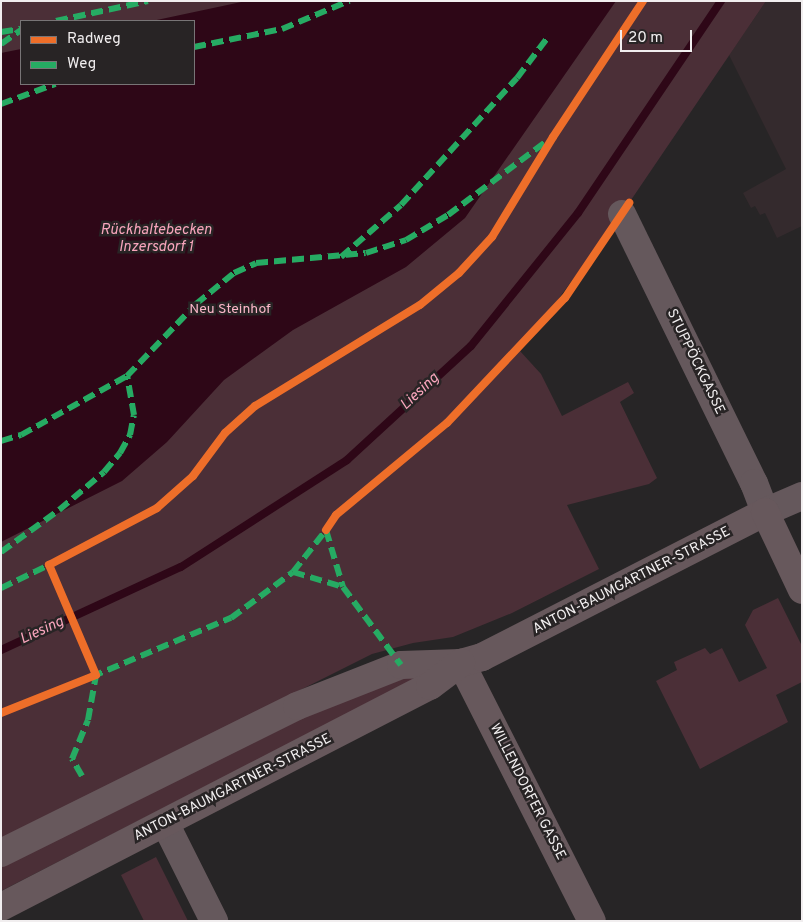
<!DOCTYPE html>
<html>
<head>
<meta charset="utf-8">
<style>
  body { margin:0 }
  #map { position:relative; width:803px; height:922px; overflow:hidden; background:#272526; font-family:Overpass,sans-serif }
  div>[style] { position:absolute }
  .built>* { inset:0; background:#342a2d }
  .green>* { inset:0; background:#4b2f37 }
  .water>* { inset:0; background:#2e0717 }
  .stream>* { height:8px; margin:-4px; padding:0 4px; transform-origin:4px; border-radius:4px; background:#2e0717 }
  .minor>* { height:28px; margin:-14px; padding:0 14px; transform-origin:14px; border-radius:14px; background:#65585c }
  .major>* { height:28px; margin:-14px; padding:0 14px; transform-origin:14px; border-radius:14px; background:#67585c }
  .quiet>* { height:6px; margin-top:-3px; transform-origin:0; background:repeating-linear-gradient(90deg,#26ab63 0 12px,transparent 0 18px) }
  .cycleway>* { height:8px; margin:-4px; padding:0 4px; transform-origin:4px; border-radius:4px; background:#ee6e29 }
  span { translate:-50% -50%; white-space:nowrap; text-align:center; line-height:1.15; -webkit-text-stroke:5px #282425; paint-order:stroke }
  .park-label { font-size:14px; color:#fab6c8 }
  .street-label { font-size:14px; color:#f1eeef }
  .water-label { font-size:15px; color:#f8a5bc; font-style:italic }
  .frame { position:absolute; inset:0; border:2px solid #f1eeef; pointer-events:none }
  .legend { position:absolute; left:20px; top:20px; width:175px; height:65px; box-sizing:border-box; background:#282425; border:1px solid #787576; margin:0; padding:6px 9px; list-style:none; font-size:15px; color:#f1eeef }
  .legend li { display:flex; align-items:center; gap:10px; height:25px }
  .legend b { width:25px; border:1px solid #787576 }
  .scale { position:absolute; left:620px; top:30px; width:72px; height:22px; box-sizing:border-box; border:2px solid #f1eeef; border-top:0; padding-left:6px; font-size:15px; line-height:18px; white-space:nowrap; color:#f1eeef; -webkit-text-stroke:4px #282425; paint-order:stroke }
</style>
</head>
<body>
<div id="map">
  <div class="built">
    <div style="clip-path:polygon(766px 1px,802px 1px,802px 226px,777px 238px,765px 213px,760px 215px,755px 206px,751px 208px,743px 193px,786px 169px,729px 55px)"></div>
  </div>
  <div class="green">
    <div style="clip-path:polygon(evenodd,1px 1px,766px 1px,629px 203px,520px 351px,541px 374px,562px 416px,628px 382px,634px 393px,620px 402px,657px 478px,649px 484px,567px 505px,599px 569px,512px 613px,453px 637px,413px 643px,372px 654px,1px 840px,1px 1px,21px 21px,194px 21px,194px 84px,21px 84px,21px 21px)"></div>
    <div style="clip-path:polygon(778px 598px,802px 646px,802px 682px,776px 695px,788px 722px,700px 769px,656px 681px,677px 670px,674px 662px,705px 648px,710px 654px,722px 648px,739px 682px,767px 668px,745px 625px,753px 610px)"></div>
    <div style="clip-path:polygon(417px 675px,420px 677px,1px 891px,1px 865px,248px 739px,368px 689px)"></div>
    <div style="clip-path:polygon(156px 857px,188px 921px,144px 921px,121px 875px)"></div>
  </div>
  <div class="water">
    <div style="clip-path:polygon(246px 1px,616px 1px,465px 218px,406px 267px,293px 330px,224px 380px,167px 442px,122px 481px,1px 542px,1px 53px,21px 49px,21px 84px,194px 84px,194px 21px,152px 21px)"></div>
  </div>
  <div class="stream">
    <div style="left:1px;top:650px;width:198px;rotate:-24.8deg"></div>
    <div style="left:181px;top:567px;width:197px;rotate:-32.8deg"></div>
    <div style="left:347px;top:460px;width:168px;rotate:-42.6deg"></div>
    <div style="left:471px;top:346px;width:171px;rotate:-51.2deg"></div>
    <div style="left:578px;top:213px;width:256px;rotate:-56deg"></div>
  </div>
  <div class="minor">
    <div style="left:622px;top:214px;width:300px;rotate:63.9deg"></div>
    <div style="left:754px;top:483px;width:31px;rotate:69deg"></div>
    <div style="left:765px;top:512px;width:40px;rotate:-23.4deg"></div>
    <div style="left:165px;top:823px;width:110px;rotate:63.4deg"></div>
  </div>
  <div class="major">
    <div style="left:461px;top:663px;width:289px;rotate:63.1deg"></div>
    <div style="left:1px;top:853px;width:330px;rotate:-26.4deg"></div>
    <div style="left:297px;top:706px;width:112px;rotate:-21.5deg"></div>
    <div style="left:401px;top:665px;width:60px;rotate:-1.9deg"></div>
    <div style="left:461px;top:663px;width:22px;rotate:-16deg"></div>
    <div style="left:482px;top:657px;width:318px;rotate:-27.1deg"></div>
    <div style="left:765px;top:512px;width:86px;rotate:64.6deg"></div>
    <div style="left:1px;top:907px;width:483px;rotate:-27.3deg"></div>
    <div style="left:430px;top:686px;width:39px;rotate:-37deg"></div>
  </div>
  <div class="quiet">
    <div style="left:56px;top:21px;width:94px;rotate:-12.3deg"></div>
    <div style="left:1px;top:32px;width:20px;rotate:-9deg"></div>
    <div style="left:1px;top:44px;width:24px;rotate:-35deg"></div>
    <div style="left:194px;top:47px;width:90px;rotate:-11.6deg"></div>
    <div style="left:282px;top:29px;width:73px;rotate:-22.7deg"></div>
    <div style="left:1px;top:104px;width:58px;rotate:-20.3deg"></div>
    <div style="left:341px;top:257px;width:79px;rotate:-40.9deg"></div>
    <div style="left:401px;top:205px;width:172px;rotate:-47.6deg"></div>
    <div style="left:517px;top:78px;width:51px;rotate:-52.9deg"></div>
    <div style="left:1px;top:441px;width:21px;rotate:-17deg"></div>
    <div style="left:21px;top:435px;width:121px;rotate:-29.1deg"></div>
    <div style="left:127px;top:376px;width:100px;rotate:-46.2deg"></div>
    <div style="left:196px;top:304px;width:49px;rotate:-39.2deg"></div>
    <div style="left:234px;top:273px;width:24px;rotate:-24deg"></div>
    <div style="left:256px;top:263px;width:110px;rotate:-5.2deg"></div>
    <div style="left:366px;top:253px;width:42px;rotate:-18deg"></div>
    <div style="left:406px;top:240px;width:49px;rotate:-30.8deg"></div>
    <div style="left:448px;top:215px;width:124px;rotate:-36.8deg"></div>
    <div style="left:326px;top:530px;width:59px;rotate:73.4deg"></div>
    <div style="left:1px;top:552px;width:72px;rotate:-35.9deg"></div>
    <div style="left:59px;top:510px;width:59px;rotate:-40.2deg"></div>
    <div style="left:104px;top:472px;width:25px;rotate:-50deg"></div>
    <div style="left:120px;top:453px;width:21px;rotate:-61deg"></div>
    <div style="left:130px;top:435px;width:20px;rotate:-79deg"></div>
    <div style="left:134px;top:415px;width:40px;rotate:-100deg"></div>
    <div style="left:293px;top:572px;width:52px;rotate:16.7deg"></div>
    <div style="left:343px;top:587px;width:97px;rotate:53.4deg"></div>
    <div style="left:1px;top:588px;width:58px;rotate:-25.7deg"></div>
    <div style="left:91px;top:677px;width:152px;rotate:-22.9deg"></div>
    <div style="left:231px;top:618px;width:77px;rotate:-36.6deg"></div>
    <div style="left:293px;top:572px;width:53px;rotate:-51.8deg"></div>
    <div style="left:82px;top:776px;width:20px;rotate:-120deg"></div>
    <div style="left:72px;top:759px;width:42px;rotate:-67.7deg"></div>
    <div style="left:88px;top:720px;width:46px;rotate:-79.9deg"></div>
  </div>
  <div class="cycleway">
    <div style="left:326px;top:530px;width:18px;rotate:-56deg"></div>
    <div style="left:336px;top:515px;width:144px;rotate:-39.7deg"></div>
    <div style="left:447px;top:423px;width:172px;rotate:-46.7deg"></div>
    <div style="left:565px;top:298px;width:115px;rotate:-56deg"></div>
    <div style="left:1px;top:713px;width:102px;rotate:-21.8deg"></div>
    <div style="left:96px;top:675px;width:120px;rotate:-113.1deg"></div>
    <div style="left:49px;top:565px;width:122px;rotate:-27.8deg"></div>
    <div style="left:157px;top:508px;width:48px;rotate:-41.6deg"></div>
    <div style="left:193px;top:476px;width:54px;rotate:-53.3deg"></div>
    <div style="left:225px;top:433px;width:40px;rotate:-42deg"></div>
    <div style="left:255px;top:406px;width:193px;rotate:-31.5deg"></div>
    <div style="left:420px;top:305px;width:50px;rotate:-39.4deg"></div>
    <div style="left:459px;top:273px;width:49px;rotate:-47.5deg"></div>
    <div style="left:492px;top:237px;width:117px;rotate:-58.6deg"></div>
    <div style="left:553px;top:137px;width:163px;rotate:-56.5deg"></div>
  </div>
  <div class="park-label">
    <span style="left:230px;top:310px">Neu Steinhof</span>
  </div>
  <div class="street-label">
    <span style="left:695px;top:362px;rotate:64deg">STUPPÖCKGASSE</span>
    <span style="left:632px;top:581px;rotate:-27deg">ANTON-BAUMGARTNER-STRASSE</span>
    <span style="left:233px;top:788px;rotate:-27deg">ANTON-BAUMGARTNER-STRASSE</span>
    <span style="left:527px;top:792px;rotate:63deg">WILLENDORFER GASSE</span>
  </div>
  <div class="water-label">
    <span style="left:156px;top:239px">Rückhaltebecken<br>Inzersdorf 1</span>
    <span style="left:420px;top:392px;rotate:-43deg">Liesing</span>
    <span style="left:42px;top:631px;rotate:-25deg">Liesing</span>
  </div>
  <div class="frame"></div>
  <ul class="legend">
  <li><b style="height:6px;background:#ee6e29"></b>Radweg</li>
  <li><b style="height:6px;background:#26ab63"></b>Weg</li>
  </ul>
  <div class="scale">20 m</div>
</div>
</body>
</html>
